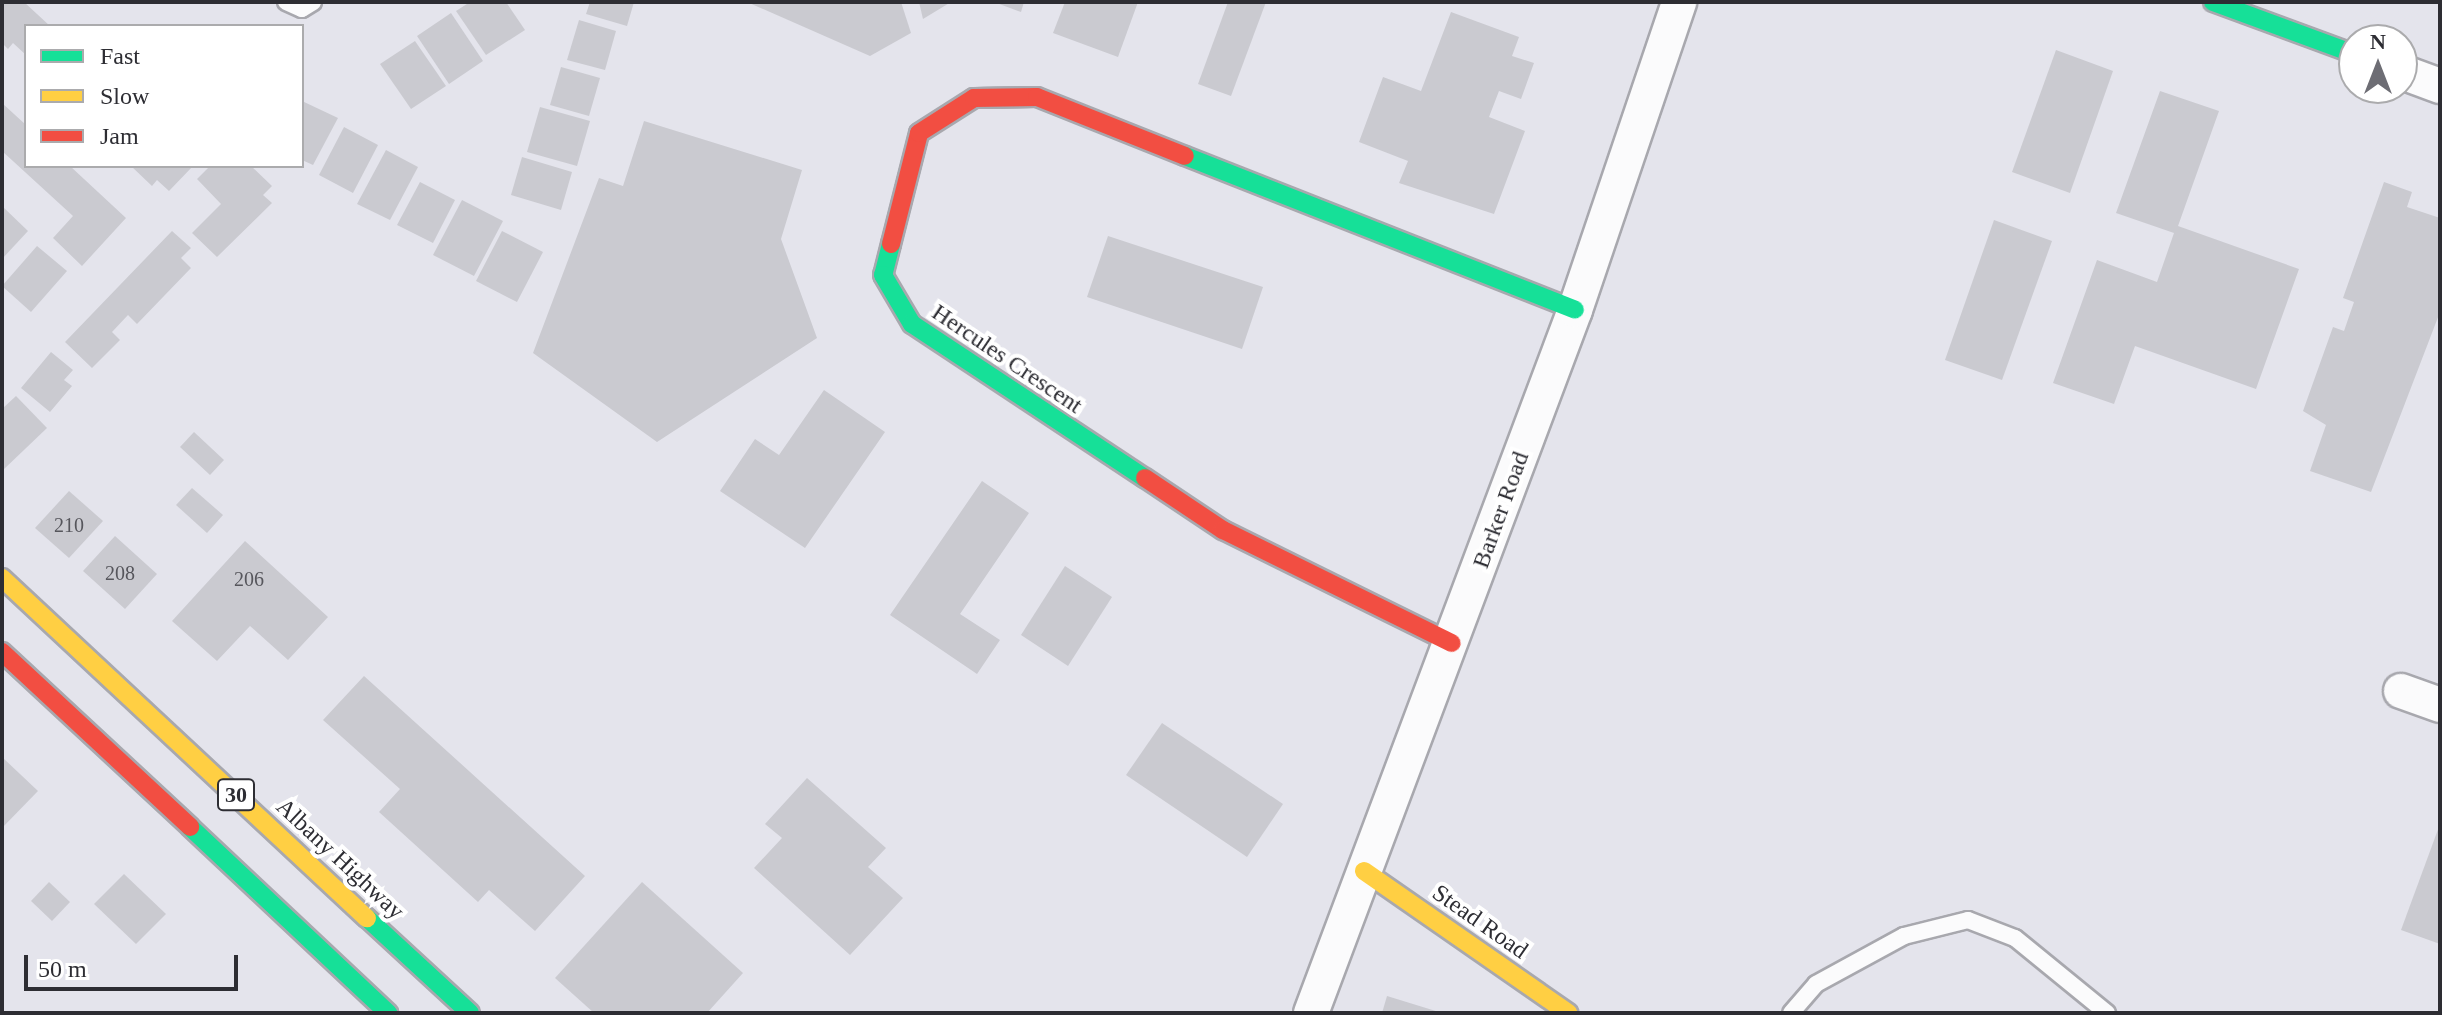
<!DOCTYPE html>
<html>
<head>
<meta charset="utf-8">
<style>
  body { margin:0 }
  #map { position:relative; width:2442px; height:1015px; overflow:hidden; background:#e4e4ec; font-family:"Times New Roman",serif }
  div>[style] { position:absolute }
  .building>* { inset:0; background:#cacad0 }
  .roads { filter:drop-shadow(2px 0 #a8a8ae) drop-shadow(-2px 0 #a8a8ae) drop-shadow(0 2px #a8a8ae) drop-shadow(0 -2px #a8a8ae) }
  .lane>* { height:16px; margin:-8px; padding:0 8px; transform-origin:8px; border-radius:8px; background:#fbfbfc }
  .street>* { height:34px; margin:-17px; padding:0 17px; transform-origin:17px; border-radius:17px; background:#fbfbfc }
  .fast>* { height:18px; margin:-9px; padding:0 9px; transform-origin:9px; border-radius:9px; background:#16e098 }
  .slow>* { height:18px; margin:-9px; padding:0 9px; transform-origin:9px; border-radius:9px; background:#ffcf43 }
  .jam>* { height:18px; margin:-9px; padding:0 9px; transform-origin:9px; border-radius:9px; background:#f24e42 }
  span { translate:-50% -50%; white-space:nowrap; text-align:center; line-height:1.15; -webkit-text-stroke:8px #fff; paint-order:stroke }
  .number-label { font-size:20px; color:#56565c }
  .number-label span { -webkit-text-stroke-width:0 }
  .shield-label span { padding:2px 6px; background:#fff; border:2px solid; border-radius:6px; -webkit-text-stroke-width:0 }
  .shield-label { font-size:22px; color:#2d2d33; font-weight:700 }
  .street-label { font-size:24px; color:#2d2d33 }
  .frame { position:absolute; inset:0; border:4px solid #2d2d33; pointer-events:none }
  .legend { position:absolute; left:24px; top:24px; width:280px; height:144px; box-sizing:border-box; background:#fff; border:2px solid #ababad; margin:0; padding:10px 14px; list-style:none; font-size:24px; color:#2d2d33 }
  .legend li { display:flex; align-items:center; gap:16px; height:40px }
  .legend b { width:40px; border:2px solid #ababad }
  .north { position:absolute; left:2338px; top:24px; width:80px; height:80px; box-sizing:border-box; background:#fff; border:2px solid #ababad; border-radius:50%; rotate:0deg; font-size:22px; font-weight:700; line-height:32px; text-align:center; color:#2d2d33 }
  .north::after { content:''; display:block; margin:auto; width:28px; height:36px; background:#6d6d74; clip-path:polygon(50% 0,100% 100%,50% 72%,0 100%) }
  .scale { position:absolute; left:24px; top:955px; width:214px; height:36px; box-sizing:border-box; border:4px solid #2d2d33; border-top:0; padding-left:10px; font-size:24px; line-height:28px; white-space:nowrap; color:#2d2d33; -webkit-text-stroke:6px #fff; paint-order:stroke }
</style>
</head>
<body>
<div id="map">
  <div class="building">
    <div style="clip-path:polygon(2px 2px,24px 2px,50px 26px,26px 26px,26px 55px,13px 43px,8px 49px,2px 43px)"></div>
    <div style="clip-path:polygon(470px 2px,506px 2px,525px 30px,486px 55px,456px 11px)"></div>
    <div style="clip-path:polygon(590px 2px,634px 2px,627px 26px,586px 14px)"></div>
    <div style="clip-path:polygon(747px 2px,901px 2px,911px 33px,870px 56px)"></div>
    <div style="clip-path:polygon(919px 2px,951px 2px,923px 19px)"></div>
    <div style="clip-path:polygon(994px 2px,1024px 2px,1021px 12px)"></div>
    <div style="clip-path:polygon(1065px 2px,1138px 2px,1118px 57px,1053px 33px)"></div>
    <div style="clip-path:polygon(1228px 2px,1266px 2px,1231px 96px,1198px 84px)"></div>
    <div style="clip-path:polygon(1451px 12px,1519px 37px,1512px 56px,1534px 63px,1521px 99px,1499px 91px,1489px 117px,1525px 131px,1494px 214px,1399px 183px,1408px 161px,1359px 142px,1383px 77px,1421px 91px)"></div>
    <div style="clip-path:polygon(451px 13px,483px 61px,449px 84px,417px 36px)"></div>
    <div style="clip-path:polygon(579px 20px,616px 31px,605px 70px,567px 60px)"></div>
    <div style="clip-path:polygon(415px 41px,446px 86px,411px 109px,380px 64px)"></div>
    <div style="clip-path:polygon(2056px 50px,2113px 71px,2070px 193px,2012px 172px)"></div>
    <div style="clip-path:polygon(561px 67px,600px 78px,589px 116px,550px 105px)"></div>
    <div style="clip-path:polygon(2160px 91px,2219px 111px,2178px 226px,2299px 269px,2256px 389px,2135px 346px,2114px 404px,2053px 383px,2097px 260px,2157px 282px,2174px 233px,2116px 213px)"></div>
    <div style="clip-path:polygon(302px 101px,338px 118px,313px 165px,302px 160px)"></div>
    <div style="clip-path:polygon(2px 103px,26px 125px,26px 166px,70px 166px,126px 218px,82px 266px,53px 238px,73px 216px,2px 151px)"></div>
    <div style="clip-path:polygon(540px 107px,590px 121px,577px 166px,527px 152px)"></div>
    <div style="clip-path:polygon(644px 121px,802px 170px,781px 239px,817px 338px,657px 442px,533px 353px,599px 178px,623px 186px)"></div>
    <div style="clip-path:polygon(344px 127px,378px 145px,353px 193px,319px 175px)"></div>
    <div style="clip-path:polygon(386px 150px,418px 167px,390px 220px,357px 204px)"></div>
    <div style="clip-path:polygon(522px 157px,572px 172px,561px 210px,511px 195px)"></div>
    <div style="clip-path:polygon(131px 166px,193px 166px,169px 191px,157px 180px,152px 186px)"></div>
    <div style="clip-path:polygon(210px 166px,251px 166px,272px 186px,263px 195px,272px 203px,217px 257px,192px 233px,221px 204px,197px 179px)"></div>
    <div style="clip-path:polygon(420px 182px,455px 200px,433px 243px,397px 225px)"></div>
    <div style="clip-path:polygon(2384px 182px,2412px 192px,2407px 207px,2440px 218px,2440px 312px,2371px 492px,2310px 471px,2326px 425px,2303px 411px,2333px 327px,2344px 331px,2354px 302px,2343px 298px)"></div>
    <div style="clip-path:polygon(462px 200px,503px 221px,474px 276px,433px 255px)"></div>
    <div style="clip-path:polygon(2px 206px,28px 231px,2px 259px)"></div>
    <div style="clip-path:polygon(1994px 220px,2052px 241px,2002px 380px,1945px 360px)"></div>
    <div style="clip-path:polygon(172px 231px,191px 248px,181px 258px,191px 268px,137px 324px,128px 315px,112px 332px,120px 340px,92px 368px,65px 342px)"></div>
    <div style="clip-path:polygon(502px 231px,543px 252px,517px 302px,476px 281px)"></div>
    <div style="clip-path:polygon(1108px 236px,1263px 287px,1242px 349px,1087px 297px)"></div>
    <div style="clip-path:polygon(37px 246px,67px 271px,31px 312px,2px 286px)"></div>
    <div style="clip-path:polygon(51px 352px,73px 370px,64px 380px,72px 386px,50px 412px,21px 388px)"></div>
    <div style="clip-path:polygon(824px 390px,885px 432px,805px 548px,720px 491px,755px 439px,779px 455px)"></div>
    <div style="clip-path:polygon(16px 396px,47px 428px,2px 471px,2px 409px)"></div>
    <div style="clip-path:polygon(194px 432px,224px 460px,210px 475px,180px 447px)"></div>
    <div style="clip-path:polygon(982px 481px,1029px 513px,960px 614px,1000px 640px,977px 674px,890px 615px)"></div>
    <div style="clip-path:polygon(192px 488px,223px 515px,207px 533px,176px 505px)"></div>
    <div style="clip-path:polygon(69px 491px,103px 521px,69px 558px,35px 528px)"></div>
    <div style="clip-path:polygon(115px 536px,157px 574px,125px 609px,83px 571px)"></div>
    <div style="clip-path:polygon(245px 541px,328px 617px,288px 660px,250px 626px,217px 661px,172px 621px)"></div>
    <div style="clip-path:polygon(1065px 566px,1112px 597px,1068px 666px,1021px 635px)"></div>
    <div style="clip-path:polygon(364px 676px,585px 876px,535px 931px,489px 890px,478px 902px,379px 812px,400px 789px,323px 720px)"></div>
    <div style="clip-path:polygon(1162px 723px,1283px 804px,1247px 857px,1126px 775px)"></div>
    <div style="clip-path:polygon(2px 757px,38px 791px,2px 828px)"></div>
    <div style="clip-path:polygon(807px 778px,886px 848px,868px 867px,903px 898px,850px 955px,754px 868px,782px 838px,765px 824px)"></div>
    <div style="clip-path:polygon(2440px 824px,2440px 944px,2401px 930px)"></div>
    <div style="clip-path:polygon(124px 874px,166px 914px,136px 944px,94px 904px)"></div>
    <div style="clip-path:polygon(49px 882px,70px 902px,52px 921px,31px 901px)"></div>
    <div style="clip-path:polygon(642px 882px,743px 973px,707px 1013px,594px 1013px,555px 978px)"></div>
    <div style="clip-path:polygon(1387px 996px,1439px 1012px,1439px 1013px,1382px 1013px)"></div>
  </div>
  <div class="roads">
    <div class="lane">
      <div style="left:286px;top:2px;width:17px;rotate:24deg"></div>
      <div style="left:302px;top:9px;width:13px;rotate:-32deg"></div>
      <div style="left:1791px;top:1013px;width:38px;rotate:-49deg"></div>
      <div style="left:1816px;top:984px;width:100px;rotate:-28.6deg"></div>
      <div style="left:1904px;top:936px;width:66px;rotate:-14deg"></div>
      <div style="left:1968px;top:920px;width:50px;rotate:21deg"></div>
      <div style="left:2015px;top:938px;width:119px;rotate:39.2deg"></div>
    </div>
    <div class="street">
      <div style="left:2402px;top:72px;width:40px;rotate:20.2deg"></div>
      <div style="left:2401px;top:691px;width:41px;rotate:19.7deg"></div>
      <div style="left:1311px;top:1013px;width:751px;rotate:-69.42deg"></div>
      <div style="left:1575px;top:310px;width:325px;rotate:-71.3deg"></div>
    </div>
    <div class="fast">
      <div style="left:2213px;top:2px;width:150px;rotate:20.2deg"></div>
      <div style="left:1185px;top:156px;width:419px;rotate:21.5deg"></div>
      <div style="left:891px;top:244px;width:32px;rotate:104deg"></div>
      <div style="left:883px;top:275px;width:57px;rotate:59.4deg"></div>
      <div style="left:912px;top:324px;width:279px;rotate:33.5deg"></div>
      <div style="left:190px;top:827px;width:272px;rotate:43.2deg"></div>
      <div style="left:367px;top:918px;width:140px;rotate:42.7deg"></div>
    </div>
    <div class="slow">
      <div style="left:2px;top:578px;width:499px;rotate:43deg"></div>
      <div style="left:1364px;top:871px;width:249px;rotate:34.8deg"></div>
    </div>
    <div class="jam">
      <div style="left:891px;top:244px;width:114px;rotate:-75.8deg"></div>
      <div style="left:919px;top:133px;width:65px;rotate:-32.5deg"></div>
      <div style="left:974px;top:98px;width:63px;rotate:-0.9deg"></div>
      <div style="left:1037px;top:97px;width:159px;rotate:21.7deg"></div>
      <div style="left:1145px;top:478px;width:94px;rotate:33.7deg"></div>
      <div style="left:1223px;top:530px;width:255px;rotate:26.3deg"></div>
      <div style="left:2px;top:652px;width:257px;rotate:42.9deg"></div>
    </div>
  </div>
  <div class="number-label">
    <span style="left:69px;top:525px">210</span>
    <span style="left:120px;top:573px">208</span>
    <span style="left:249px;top:579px">206</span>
  </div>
  <div class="shield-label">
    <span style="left:236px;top:795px">30</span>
  </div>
  <div class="street-label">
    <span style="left:1007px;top:359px;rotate:34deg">Hercules Crescent</span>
    <span style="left:1501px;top:510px;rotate:-70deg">Barker Road</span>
    <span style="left:340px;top:859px;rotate:43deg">Albany Highway</span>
    <span style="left:1480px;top:922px;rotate:35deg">Stead Road</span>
  </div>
  <div class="frame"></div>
  <ul class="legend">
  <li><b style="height:10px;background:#16e098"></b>Fast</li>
  <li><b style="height:10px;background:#ffcf43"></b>Slow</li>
  <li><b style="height:10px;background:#f24e42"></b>Jam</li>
  </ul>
  <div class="north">N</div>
  <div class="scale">50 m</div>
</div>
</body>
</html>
